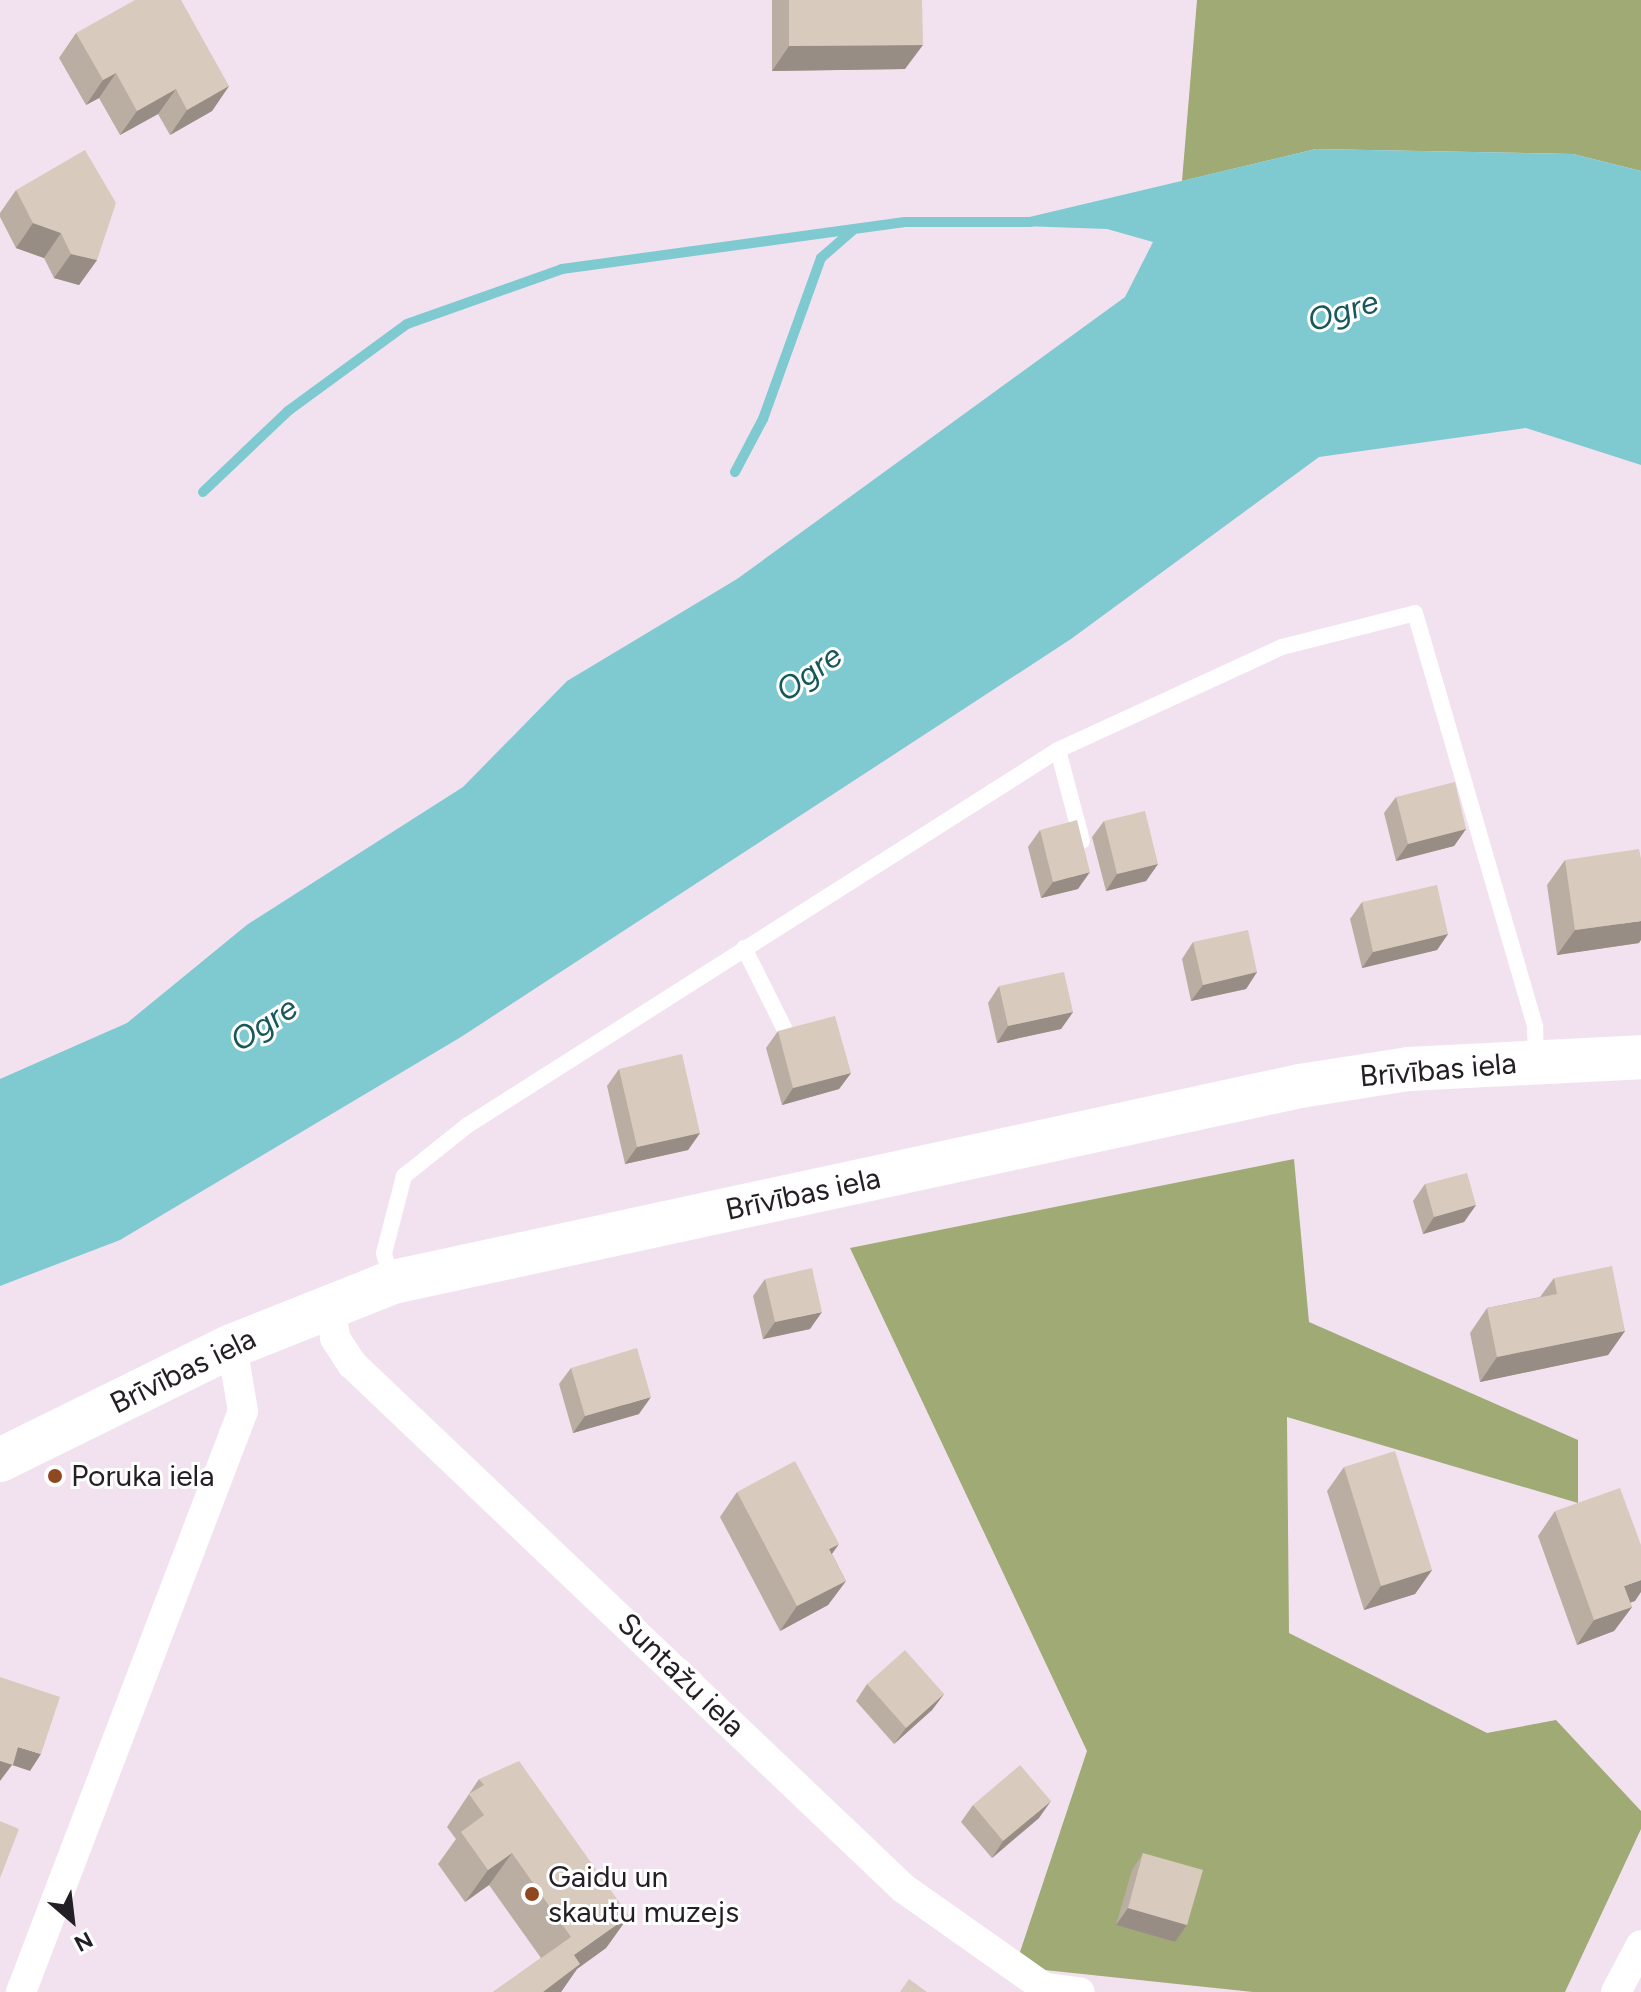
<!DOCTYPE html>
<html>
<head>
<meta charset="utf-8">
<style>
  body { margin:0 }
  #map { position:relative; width:1641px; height:1992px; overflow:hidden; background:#f2e2f0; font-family:Figtree,sans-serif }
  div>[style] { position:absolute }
  .forest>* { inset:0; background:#9faa74 }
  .water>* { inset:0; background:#7ecad0 }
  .stream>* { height:10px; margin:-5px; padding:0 5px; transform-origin:5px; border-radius:5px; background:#7ecad0 }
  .lane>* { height:16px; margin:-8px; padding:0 8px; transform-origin:8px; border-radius:8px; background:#fff }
  .street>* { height:30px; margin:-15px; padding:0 15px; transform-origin:15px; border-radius:15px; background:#fff }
  .secondary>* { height:44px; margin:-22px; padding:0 22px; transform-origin:22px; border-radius:22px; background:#fff }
  .wall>* { inset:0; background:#baaea2 }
  .shaded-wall>* { inset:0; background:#978d84 }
  .building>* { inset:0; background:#d8cabc }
  .dots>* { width:22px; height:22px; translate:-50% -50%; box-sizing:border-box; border:4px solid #fff; border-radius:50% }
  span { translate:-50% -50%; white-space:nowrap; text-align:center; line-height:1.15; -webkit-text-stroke:6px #fff; paint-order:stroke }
  .street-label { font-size:30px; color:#241f24 }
  .poi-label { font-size:30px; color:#241f24 }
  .left { translate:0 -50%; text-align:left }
  .water-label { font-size:32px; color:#17585d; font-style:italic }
  .north { position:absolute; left:32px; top:1880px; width:80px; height:80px; -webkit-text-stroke:6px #fff; paint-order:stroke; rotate:152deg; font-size:22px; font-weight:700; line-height:32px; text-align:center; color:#241f24 }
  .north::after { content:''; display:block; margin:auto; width:28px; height:36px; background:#241f24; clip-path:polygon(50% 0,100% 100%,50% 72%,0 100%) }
</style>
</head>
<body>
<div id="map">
  <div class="forest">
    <div style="clip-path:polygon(1197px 0,1641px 0,1641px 171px,1573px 154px,1316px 149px,1182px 181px)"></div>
    <div style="clip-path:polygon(1294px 1159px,1309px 1322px,1578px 1440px,1578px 1503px,1287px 1417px,1289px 1633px,1487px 1733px,1556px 1720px,1641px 1811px,1641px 1829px,1565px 1992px,1253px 1992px,1015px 1967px,1087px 1751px,850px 1248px)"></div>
  </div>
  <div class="water">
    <div style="clip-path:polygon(1316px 149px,1573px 154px,1641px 171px,1641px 465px,1526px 428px,1319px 457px,1071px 639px,461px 1037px,120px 1240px,0 1286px,0 1079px,127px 1023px,248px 924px,463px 787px,567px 681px,737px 579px,1125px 297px,1153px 242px,1107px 229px,1022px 226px,1021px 219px)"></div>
  </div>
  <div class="stream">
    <div style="left:735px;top:472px;width:60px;rotate:-62.2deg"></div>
    <div style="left:763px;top:419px;width:171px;rotate:-70.2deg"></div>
    <div style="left:821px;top:258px;width:43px;rotate:-41.2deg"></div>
    <div style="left:203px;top:492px;width:117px;rotate:-43.6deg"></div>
    <div style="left:288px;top:411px;width:147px;rotate:-36.2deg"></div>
    <div style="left:407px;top:324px;width:164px;rotate:-19.5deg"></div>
    <div style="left:562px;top:269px;width:346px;rotate:-7.8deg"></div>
    <div style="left:905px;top:222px;width:126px"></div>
  </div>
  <div class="lane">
    <div style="left:1058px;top:750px;width:94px;rotate:75.2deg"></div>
    <div style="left:744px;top:948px;width:89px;rotate:63.4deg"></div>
    <div style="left:392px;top:1280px;width:28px;rotate:-107deg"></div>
    <div style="left:384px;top:1253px;width:80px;rotate:-75.4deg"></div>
    <div style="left:404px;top:1176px;width:82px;rotate:-38.6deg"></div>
    <div style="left:468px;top:1125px;width:699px;rotate:-32.44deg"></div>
    <div style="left:1058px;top:750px;width:247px;rotate:-24.7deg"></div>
    <div style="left:1282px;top:647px;width:137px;rotate:-14.3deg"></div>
    <div style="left:1415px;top:613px;width:431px;rotate:73.8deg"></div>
    <div style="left:1535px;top:1027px;width:32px;rotate:88deg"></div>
  </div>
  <div class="street">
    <div style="left:330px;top:1305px;width:33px;rotate:81deg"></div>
    <div style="left:335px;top:1338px;width:31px;rotate:57deg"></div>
    <div style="left:352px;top:1364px;width:760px;rotate:43.56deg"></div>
    <div style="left:903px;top:1888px;width:174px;rotate:35.2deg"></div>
    <div style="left:1045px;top:1988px;width:35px;rotate:7deg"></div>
    <div style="left:21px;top:1992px;width:622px;rotate:-69.09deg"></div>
    <div style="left:243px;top:1411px;width:66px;rotate:-99.6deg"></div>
    <div style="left:1616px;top:1992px;width:53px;rotate:-62deg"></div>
  </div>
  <div class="secondary">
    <div style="left:0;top:1460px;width:258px;rotate:-26.2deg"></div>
    <div style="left:232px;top:1346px;width:173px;rotate:-21.7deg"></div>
    <div style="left:393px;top:1282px;width:928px;rotate:-12.19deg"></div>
    <div style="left:1300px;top:1086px;width:109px;rotate:-8.9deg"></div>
    <div style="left:1408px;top:1069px;width:233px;rotate:-2.9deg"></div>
  </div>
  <div class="wall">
    <div style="clip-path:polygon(772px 0,922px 0,905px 69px,772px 71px)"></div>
    <div style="clip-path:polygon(76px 33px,229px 86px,212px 111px,170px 135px,158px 114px,120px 135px,99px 98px,86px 105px,59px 58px)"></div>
    <div style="clip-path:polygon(16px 190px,97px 260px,79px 285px,54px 278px,44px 258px,16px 248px,0 217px,0 213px)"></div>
    <div style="clip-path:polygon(1396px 797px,1466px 829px,1454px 846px,1396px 861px,1384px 813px)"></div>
    <div style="clip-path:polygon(1104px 821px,1158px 864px,1146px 881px,1106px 891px,1092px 837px)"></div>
    <div style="clip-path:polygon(1040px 830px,1078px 889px,1041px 898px,1028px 847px)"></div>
    <div style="clip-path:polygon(1565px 860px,1639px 943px,1557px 955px,1547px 885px)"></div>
    <div style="clip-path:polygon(1362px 902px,1448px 934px,1437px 950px,1362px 968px,1350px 919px)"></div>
    <div style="clip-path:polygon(1193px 942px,1257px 972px,1246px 989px,1191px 1001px,1182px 959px)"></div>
    <div style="clip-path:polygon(999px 986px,1073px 1012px,1061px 1029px,997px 1043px,988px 1003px)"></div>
    <div style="clip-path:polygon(778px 1031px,851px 1073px,839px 1089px,782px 1105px,766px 1048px)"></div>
    <div style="clip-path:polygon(619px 1069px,700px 1133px,688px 1150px,625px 1164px,607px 1086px)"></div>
    <div style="clip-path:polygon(1425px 1184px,1476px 1205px,1464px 1222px,1423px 1234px,1413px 1201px)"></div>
    <div style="clip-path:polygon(1554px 1278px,1625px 1331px,1608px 1355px,1480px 1382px,1470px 1333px,1487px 1308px,1540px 1297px)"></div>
    <div style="clip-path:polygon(765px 1279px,810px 1329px,763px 1339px,753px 1296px)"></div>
    <div style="clip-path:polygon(571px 1368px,639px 1414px,573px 1433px,559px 1384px)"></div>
    <div style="clip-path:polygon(1344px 1467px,1432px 1570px,1415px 1594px,1364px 1610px,1327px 1491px)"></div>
    <div style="clip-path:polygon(737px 1492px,832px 1554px,846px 1581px,828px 1605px,780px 1631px,720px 1517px)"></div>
    <div style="clip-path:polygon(1555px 1511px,1635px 1601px,1630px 1602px,1632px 1607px,1614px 1631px,1577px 1645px,1538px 1536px)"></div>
    <div style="clip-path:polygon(867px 1684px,944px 1694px,932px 1710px,894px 1744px,856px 1701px)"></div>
    <div style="clip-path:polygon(479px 1779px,629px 1916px,606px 1948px,577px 1969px,561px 1992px,493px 1992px,541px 1958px,489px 1885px,465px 1902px,438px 1864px,456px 1839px,447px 1827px)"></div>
    <div style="clip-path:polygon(973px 1805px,1039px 1818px,992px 1858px,961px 1822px)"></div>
    <div style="clip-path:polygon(1143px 1853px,1187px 1925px,1175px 1942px,1116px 1925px,1132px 1870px)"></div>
  </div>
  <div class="shaded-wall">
    <div style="clip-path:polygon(923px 45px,905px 69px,772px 71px,789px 46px)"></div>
    <div style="clip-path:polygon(116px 73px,99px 98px,86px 105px,103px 80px)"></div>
    <div style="clip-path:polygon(229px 86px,212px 111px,170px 135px,187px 110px)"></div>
    <div style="clip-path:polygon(176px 89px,158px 114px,120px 135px,137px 111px)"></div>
    <div style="clip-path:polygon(33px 223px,61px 233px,44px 258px,16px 248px)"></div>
    <div style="clip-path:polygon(71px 254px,97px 260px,79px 285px,54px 278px)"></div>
    <div style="clip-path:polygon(1466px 829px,1454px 846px,1396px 861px,1408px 844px)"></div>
    <div style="clip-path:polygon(1158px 864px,1146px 881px,1106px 891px,1117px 874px)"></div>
    <div style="clip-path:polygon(1090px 872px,1078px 889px,1041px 898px,1053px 882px)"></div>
    <div style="clip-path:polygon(1641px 921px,1641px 940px,1639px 943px,1557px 955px,1575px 930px)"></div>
    <div style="clip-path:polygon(1448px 934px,1437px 950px,1362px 968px,1373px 952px)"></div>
    <div style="clip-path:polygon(1257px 972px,1246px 989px,1191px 1001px,1203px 985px)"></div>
    <div style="clip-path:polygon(1073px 1012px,1061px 1029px,997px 1043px,1008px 1026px)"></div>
    <div style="clip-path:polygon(851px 1073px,839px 1089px,782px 1105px,793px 1088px)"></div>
    <div style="clip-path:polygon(700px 1133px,688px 1150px,625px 1164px,637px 1147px)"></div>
    <div style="clip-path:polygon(1476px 1205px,1464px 1222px,1423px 1234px,1434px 1217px)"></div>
    <div style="clip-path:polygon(822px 1312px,810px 1329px,763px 1339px,775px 1322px)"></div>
    <div style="clip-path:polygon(1625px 1331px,1608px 1355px,1480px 1382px,1497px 1357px)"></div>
    <div style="clip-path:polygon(651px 1397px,639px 1414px,573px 1433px,585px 1416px)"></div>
    <div style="clip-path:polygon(839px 1544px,822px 1568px,829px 1549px)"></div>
    <div style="clip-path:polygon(1432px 1570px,1415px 1594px,1364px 1610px,1381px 1586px)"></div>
    <div style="clip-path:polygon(1641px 1580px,1641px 1592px,1635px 1601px,1607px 1611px,1624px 1586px)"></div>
    <div style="clip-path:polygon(846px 1581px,828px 1605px,780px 1631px,797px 1606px)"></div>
    <div style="clip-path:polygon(1632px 1607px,1614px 1631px,1577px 1645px,1594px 1620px)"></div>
    <div style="clip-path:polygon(944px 1694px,932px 1710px,894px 1744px,906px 1728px)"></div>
    <div style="clip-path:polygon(18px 1747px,41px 1754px,30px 1771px,12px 1765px,0 1781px,0 1761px)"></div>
    <div style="clip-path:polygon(1051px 1801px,1039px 1818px,992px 1858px,1003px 1841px)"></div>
    <div style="clip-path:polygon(512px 1853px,489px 1885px,465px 1902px,488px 1870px)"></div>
    <div style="clip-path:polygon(1128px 1908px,1187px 1925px,1175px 1942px,1116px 1925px)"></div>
    <div style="clip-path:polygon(629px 1916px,606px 1948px,577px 1969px,561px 1992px,543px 1992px,574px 1955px)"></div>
  </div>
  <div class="building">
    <div style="clip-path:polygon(135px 0,181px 0,229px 86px,187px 110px,176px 89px,137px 111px,116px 73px,103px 80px,76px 33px)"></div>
    <div style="clip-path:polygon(789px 0,922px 0,923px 45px,789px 46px)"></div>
    <div style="clip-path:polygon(85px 150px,116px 203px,97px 260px,71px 254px,61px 233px,33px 223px,16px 190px)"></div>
    <div style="clip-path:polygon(1455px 782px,1466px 829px,1408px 844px,1396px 797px)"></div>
    <div style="clip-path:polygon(1145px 811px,1158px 864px,1117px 874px,1104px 821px)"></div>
    <div style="clip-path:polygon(1077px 820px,1090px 872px,1053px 882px,1040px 830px)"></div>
    <div style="clip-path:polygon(1639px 849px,1641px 859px,1641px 921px,1575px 930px,1565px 860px)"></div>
    <div style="clip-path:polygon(1437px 885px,1448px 934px,1373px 952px,1362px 902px)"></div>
    <div style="clip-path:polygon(1248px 930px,1257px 972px,1203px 985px,1193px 942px)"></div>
    <div style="clip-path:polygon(1064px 972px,1073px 1012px,1008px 1026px,999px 986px)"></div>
    <div style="clip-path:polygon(835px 1016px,851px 1073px,793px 1088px,778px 1031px)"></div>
    <div style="clip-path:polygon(682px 1054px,700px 1133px,637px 1147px,619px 1069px)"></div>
    <div style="clip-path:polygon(1467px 1173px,1476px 1205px,1434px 1217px,1425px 1184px)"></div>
    <div style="clip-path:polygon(1612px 1266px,1625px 1331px,1497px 1357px,1487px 1308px,1557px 1294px,1554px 1278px)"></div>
    <div style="clip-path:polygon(812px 1268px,822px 1312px,775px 1322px,765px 1279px)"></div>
    <div style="clip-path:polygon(637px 1348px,651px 1397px,585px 1416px,571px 1368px)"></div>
    <div style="clip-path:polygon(1395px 1451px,1432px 1570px,1381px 1586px,1344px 1467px)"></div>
    <div style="clip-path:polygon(795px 1461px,839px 1544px,829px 1549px,846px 1581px,797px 1606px,737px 1492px)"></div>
    <div style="clip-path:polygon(1620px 1488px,1641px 1545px,1641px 1580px,1624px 1586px,1632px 1607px,1594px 1620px,1555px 1511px)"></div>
    <div style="clip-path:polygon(905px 1650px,944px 1694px,906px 1728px,867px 1684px)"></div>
    <div style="clip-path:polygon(0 1677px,60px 1697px,41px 1754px,18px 1747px,13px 1765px,0 1761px)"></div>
    <div style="clip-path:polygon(519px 1761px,629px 1916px,574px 1955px,580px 1964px,543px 1992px,493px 1992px,571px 1937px,512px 1853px,488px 1870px,461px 1832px,484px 1815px,469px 1794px,484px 1785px,479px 1779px)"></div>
    <div style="clip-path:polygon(1020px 1765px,1051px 1801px,1003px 1841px,973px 1805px)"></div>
    <div style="clip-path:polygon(0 1821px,19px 1829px,0 1878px)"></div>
    <div style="clip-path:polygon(1143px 1853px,1203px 1870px,1187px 1925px,1128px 1908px)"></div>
    <div style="clip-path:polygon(909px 1979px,927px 1992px,900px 1992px)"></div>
  </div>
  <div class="dots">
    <div style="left:55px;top:1476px;background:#8f4920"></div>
    <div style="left:532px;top:1894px;background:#8f4920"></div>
  </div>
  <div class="street-label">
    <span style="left:1438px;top:1070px;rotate:-5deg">Brīvības iela</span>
    <span style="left:803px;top:1194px;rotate:-12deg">Brīvības iela</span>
    <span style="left:183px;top:1371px;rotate:-26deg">Brīvības iela</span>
    <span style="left:681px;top:1675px;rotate:44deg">Suntažu iela</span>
  </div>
  <div class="poi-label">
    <span class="left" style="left:71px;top:1476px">Poruka iela</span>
    <span class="left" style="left:548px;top:1894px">Gaidu un<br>skautu muzejs</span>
  </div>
  <div class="water-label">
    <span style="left:1343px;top:311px;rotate:-17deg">Ogre</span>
    <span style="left:809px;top:673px;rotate:-36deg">Ogre</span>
    <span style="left:264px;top:1024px;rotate:-33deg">Ogre</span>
  </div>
  <div class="north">N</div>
</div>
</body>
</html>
